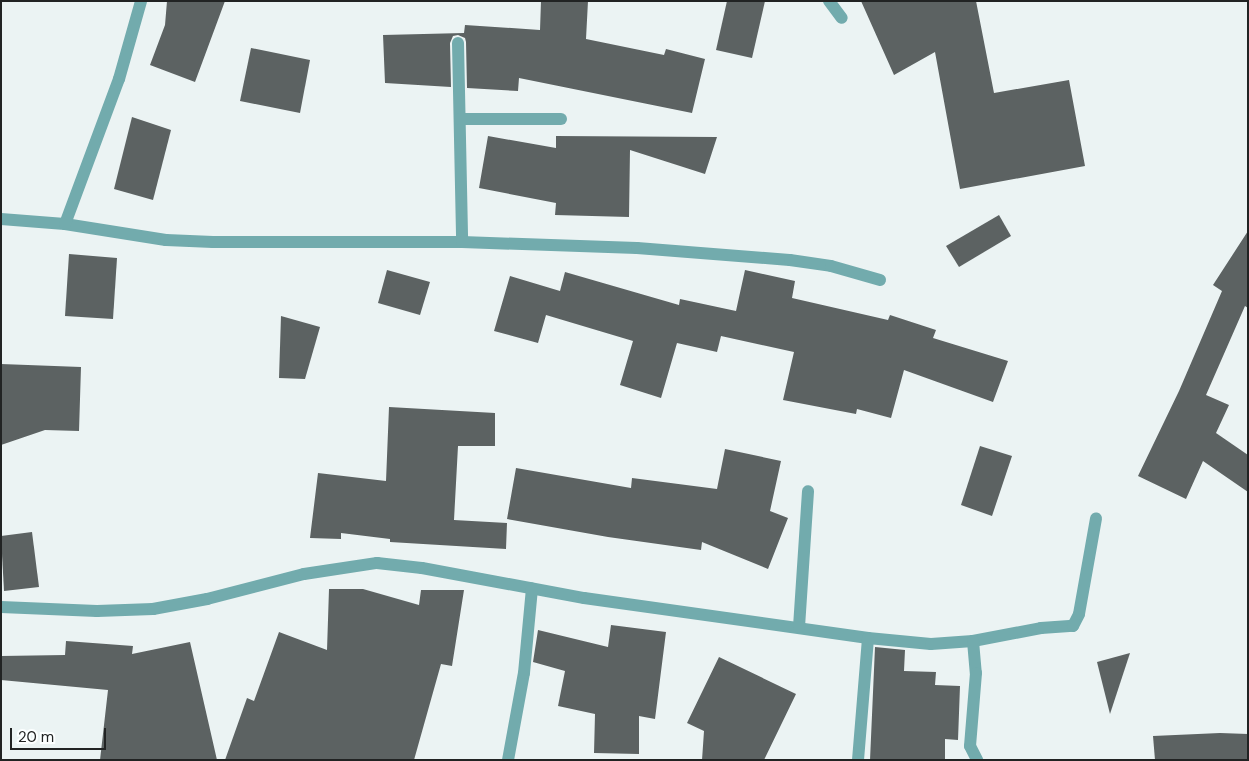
<!DOCTYPE html>
<html>
<head>
<meta charset="utf-8">
<style>
  body { margin:0 }
  #map { position:relative; width:1249px; height:761px; overflow:hidden; background:#ebf3f3; font-family:"DM Sans",sans-serif }
  div>[style] { position:absolute }
  .building>* { inset:0; background:#5c6262 }
  .minor>* { height:12px; margin:-6px; padding:0 6px; transform-origin:6px; border-radius:6px; background:#72abad }
  span { translate:-50% -50%; white-space:nowrap; text-align:center; line-height:1.15; -webkit-text-stroke:5px #fcffff; paint-order:stroke }
  .frame { position:absolute; inset:0; border:2px solid #212323; pointer-events:none }
  .scale { position:absolute; left:10px; top:728px; width:96px; height:22px; box-sizing:border-box; border:2px solid #212323; border-top:0; padding-left:6px; font-size:15px; line-height:18px; white-space:nowrap; color:#212323; -webkit-text-stroke:4px #fcffff; paint-order:stroke }
</style>
</head>
<body>
<div id="map">
  <div class="building">
    <div style="clip-path:polygon(167px 1px,225px 1px,195px 82px,150px 65px,165px 25px)"></div>
    <div style="clip-path:polygon(541px 1px,588px 1px,586px 39px,664px 55px,666px 49px,705px 59px,692px 113px,519px 78px,518px 91px,467px 88px,466px 42px,465px 38px,458px 35px,453px 36px,450px 43px,451px 87px,385px 83px,383px 35px,464px 33px,465px 25px,540px 30px)"></div>
    <div style="clip-path:polygon(727px 1px,765px 1px,752px 58px,716px 50px)"></div>
    <div style="clip-path:polygon(861px 1px,976px 1px,994px 93px,1069px 80px,1085px 166px,960px 189px,935px 52px,894px 75px)"></div>
    <div style="clip-path:polygon(251px 48px,310px 60px,300px 113px,240px 101px)"></div>
    <div style="clip-path:polygon(132px 117px,171px 130px,153px 200px,114px 189px)"></div>
    <div style="clip-path:polygon(488px 136px,556px 148px,556px 136px,717px 137px,705px 174px,630px 150px,629px 217px,555px 215px,556px 203px,479px 188px)"></div>
    <div style="clip-path:polygon(999px 215px,1011px 236px,959px 267px,946px 246px)"></div>
    <div style="clip-path:polygon(1248px 231px,1248px 308px,1245px 306px,1206px 395px,1229px 405px,1216px 433px,1248px 455px,1248px 492px,1203px 461px,1186px 499px,1138px 476px,1179px 391px,1222px 291px,1213px 285px)"></div>
    <div style="clip-path:polygon(69px 254px,117px 258px,113px 319px,65px 316px)"></div>
    <div style="clip-path:polygon(387px 270px,430px 282px,420px 315px,378px 303px)"></div>
    <div style="clip-path:polygon(745px 270px,795px 281px,792px 298px,888px 320px,890px 315px,936px 330px,933px 338px,1008px 361px,993px 402px,904px 370px,891px 418px,857px 409px,856px 414px,783px 400px,794px 352px,721px 336px,717px 352px,677px 343px,661px 398px,620px 385px,633px 341px,546px 315px,538px 343px,494px 331px,510px 276px,560px 291px,565px 272px,679px 305px,680px 299px,736px 311px)"></div>
    <div style="clip-path:polygon(281px 316px,320px 327px,305px 379px,279px 378px)"></div>
    <div style="clip-path:polygon(1px 364px,81px 367px,79px 431px,45px 430px,1px 445px)"></div>
    <div style="clip-path:polygon(389px 407px,495px 413px,495px 446px,458px 446px,454px 520px,507px 523px,506px 549px,390px 542px,390px 539px,341px 533px,341px 539px,310px 538px,318px 473px,386px 481px)"></div>
    <div style="clip-path:polygon(980px 446px,1012px 456px,992px 516px,961px 505px)"></div>
    <div style="clip-path:polygon(725px 449px,781px 461px,770px 511px,788px 518px,768px 569px,702px 542px,701px 550px,608px 537px,507px 519px,516px 468px,631px 488px,632px 478px,717px 489px)"></div>
    <div style="clip-path:polygon(32px 532px,39px 587px,4px 591px,1px 536px)"></div>
    <div style="clip-path:polygon(329px 589px,363px 589px,419px 605px,421px 590px,464px 590px,452px 666px,441px 664px,414px 760px,225px 760px,247px 698px,254px 701px,279px 632px,327px 650px)"></div>
    <div style="clip-path:polygon(611px 625px,666px 632px,655px 719px,639px 716px,639px 754px,594px 753px,595px 714px,558px 706px,565px 671px,533px 662px,538px 630px,608px 647px)"></div>
    <div style="clip-path:polygon(66px 641px,133px 646px,132px 654px,190px 642px,217px 760px,100px 760px,108px 690px,1px 680px,1px 656px,65px 655px)"></div>
    <div style="clip-path:polygon(875px 647px,905px 650px,904px 671px,936px 672px,935px 685px,960px 686px,958px 740px,945px 739px,945px 760px,870px 760px)"></div>
    <div style="clip-path:polygon(1130px 653px,1110px 714px,1097px 662px)"></div>
    <div style="clip-path:polygon(719px 657px,796px 694px,764px 760px,702px 760px,704px 731px,687px 723px)"></div>
    <div style="clip-path:polygon(1220px 733px,1248px 734px,1248px 760px,1155px 760px,1153px 736px)"></div>
  </div>
  <div class="minor">
    <div style="left:829px;top:1px;width:21px;rotate:53deg"></div>
    <div style="left:458px;top:43px;width:199px;rotate:88.8deg"></div>
    <div style="left:460px;top:119px;width:101px"></div>
    <div style="left:1px;top:219px;width:64px;rotate:4.5deg"></div>
    <div style="left:65px;top:224px;width:102px;rotate:9deg"></div>
    <div style="left:166px;top:240px;width:47px;rotate:2.4deg"></div>
    <div style="left:213px;top:242px;width:249px"></div>
    <div style="left:462px;top:242px;width:175px;rotate:2deg"></div>
    <div style="left:637px;top:248px;width:153px;rotate:4.5deg"></div>
    <div style="left:790px;top:260px;width:41px;rotate:8.3deg"></div>
    <div style="left:831px;top:266px;width:51px;rotate:15.9deg"></div>
    <div style="left:65px;top:224px;width:155px;rotate:-69.6deg"></div>
    <div style="left:119px;top:79px;width:81px;rotate:-74.2deg"></div>
    <div style="left:1px;top:607px;width:96px;rotate:2.4deg"></div>
    <div style="left:97px;top:611px;width:56px;rotate:-2deg"></div>
    <div style="left:153px;top:609px;width:55px;rotate:-10.5deg"></div>
    <div style="left:207px;top:599px;width:100px;rotate:-14.5deg"></div>
    <div style="left:304px;top:574px;width:74px;rotate:-8.6deg"></div>
    <div style="left:377px;top:563px;width:45px;rotate:6.3deg"></div>
    <div style="left:422px;top:568px;width:165px;rotate:10.5deg"></div>
    <div style="left:584px;top:598px;width:287px;rotate:8deg"></div>
    <div style="left:868px;top:638px;width:63px;rotate:5.4deg"></div>
    <div style="left:931px;top:644px;width:42px;rotate:-4.1deg"></div>
    <div style="left:973px;top:641px;width:69px;rotate:-10.8deg"></div>
    <div style="left:1041px;top:628px;width:32px;rotate:-4deg"></div>
    <div style="left:1073px;top:626px;width:13px;rotate:-63deg"></div>
    <div style="left:1079px;top:614px;width:97px;rotate:-79.9deg"></div>
    <div style="left:799px;top:627px;width:136px;rotate:-86.2deg"></div>
    <div style="left:973px;top:641px;width:32px;rotate:85deg"></div>
    <div style="left:976px;top:673px;width:73px;rotate:94.7deg"></div>
    <div style="left:970px;top:746px;width:16px;rotate:63deg"></div>
    <div style="left:508px;top:760px;width:88px;rotate:-79.6deg"></div>
    <div style="left:524px;top:673px;width:85px;rotate:-84.6deg"></div>
    <div style="left:858px;top:760px;width:122px;rotate:-85.3deg"></div>
  </div>
  <div class="frame"></div>
  <div class="scale">20 m</div>
</div>
</body>
</html>
